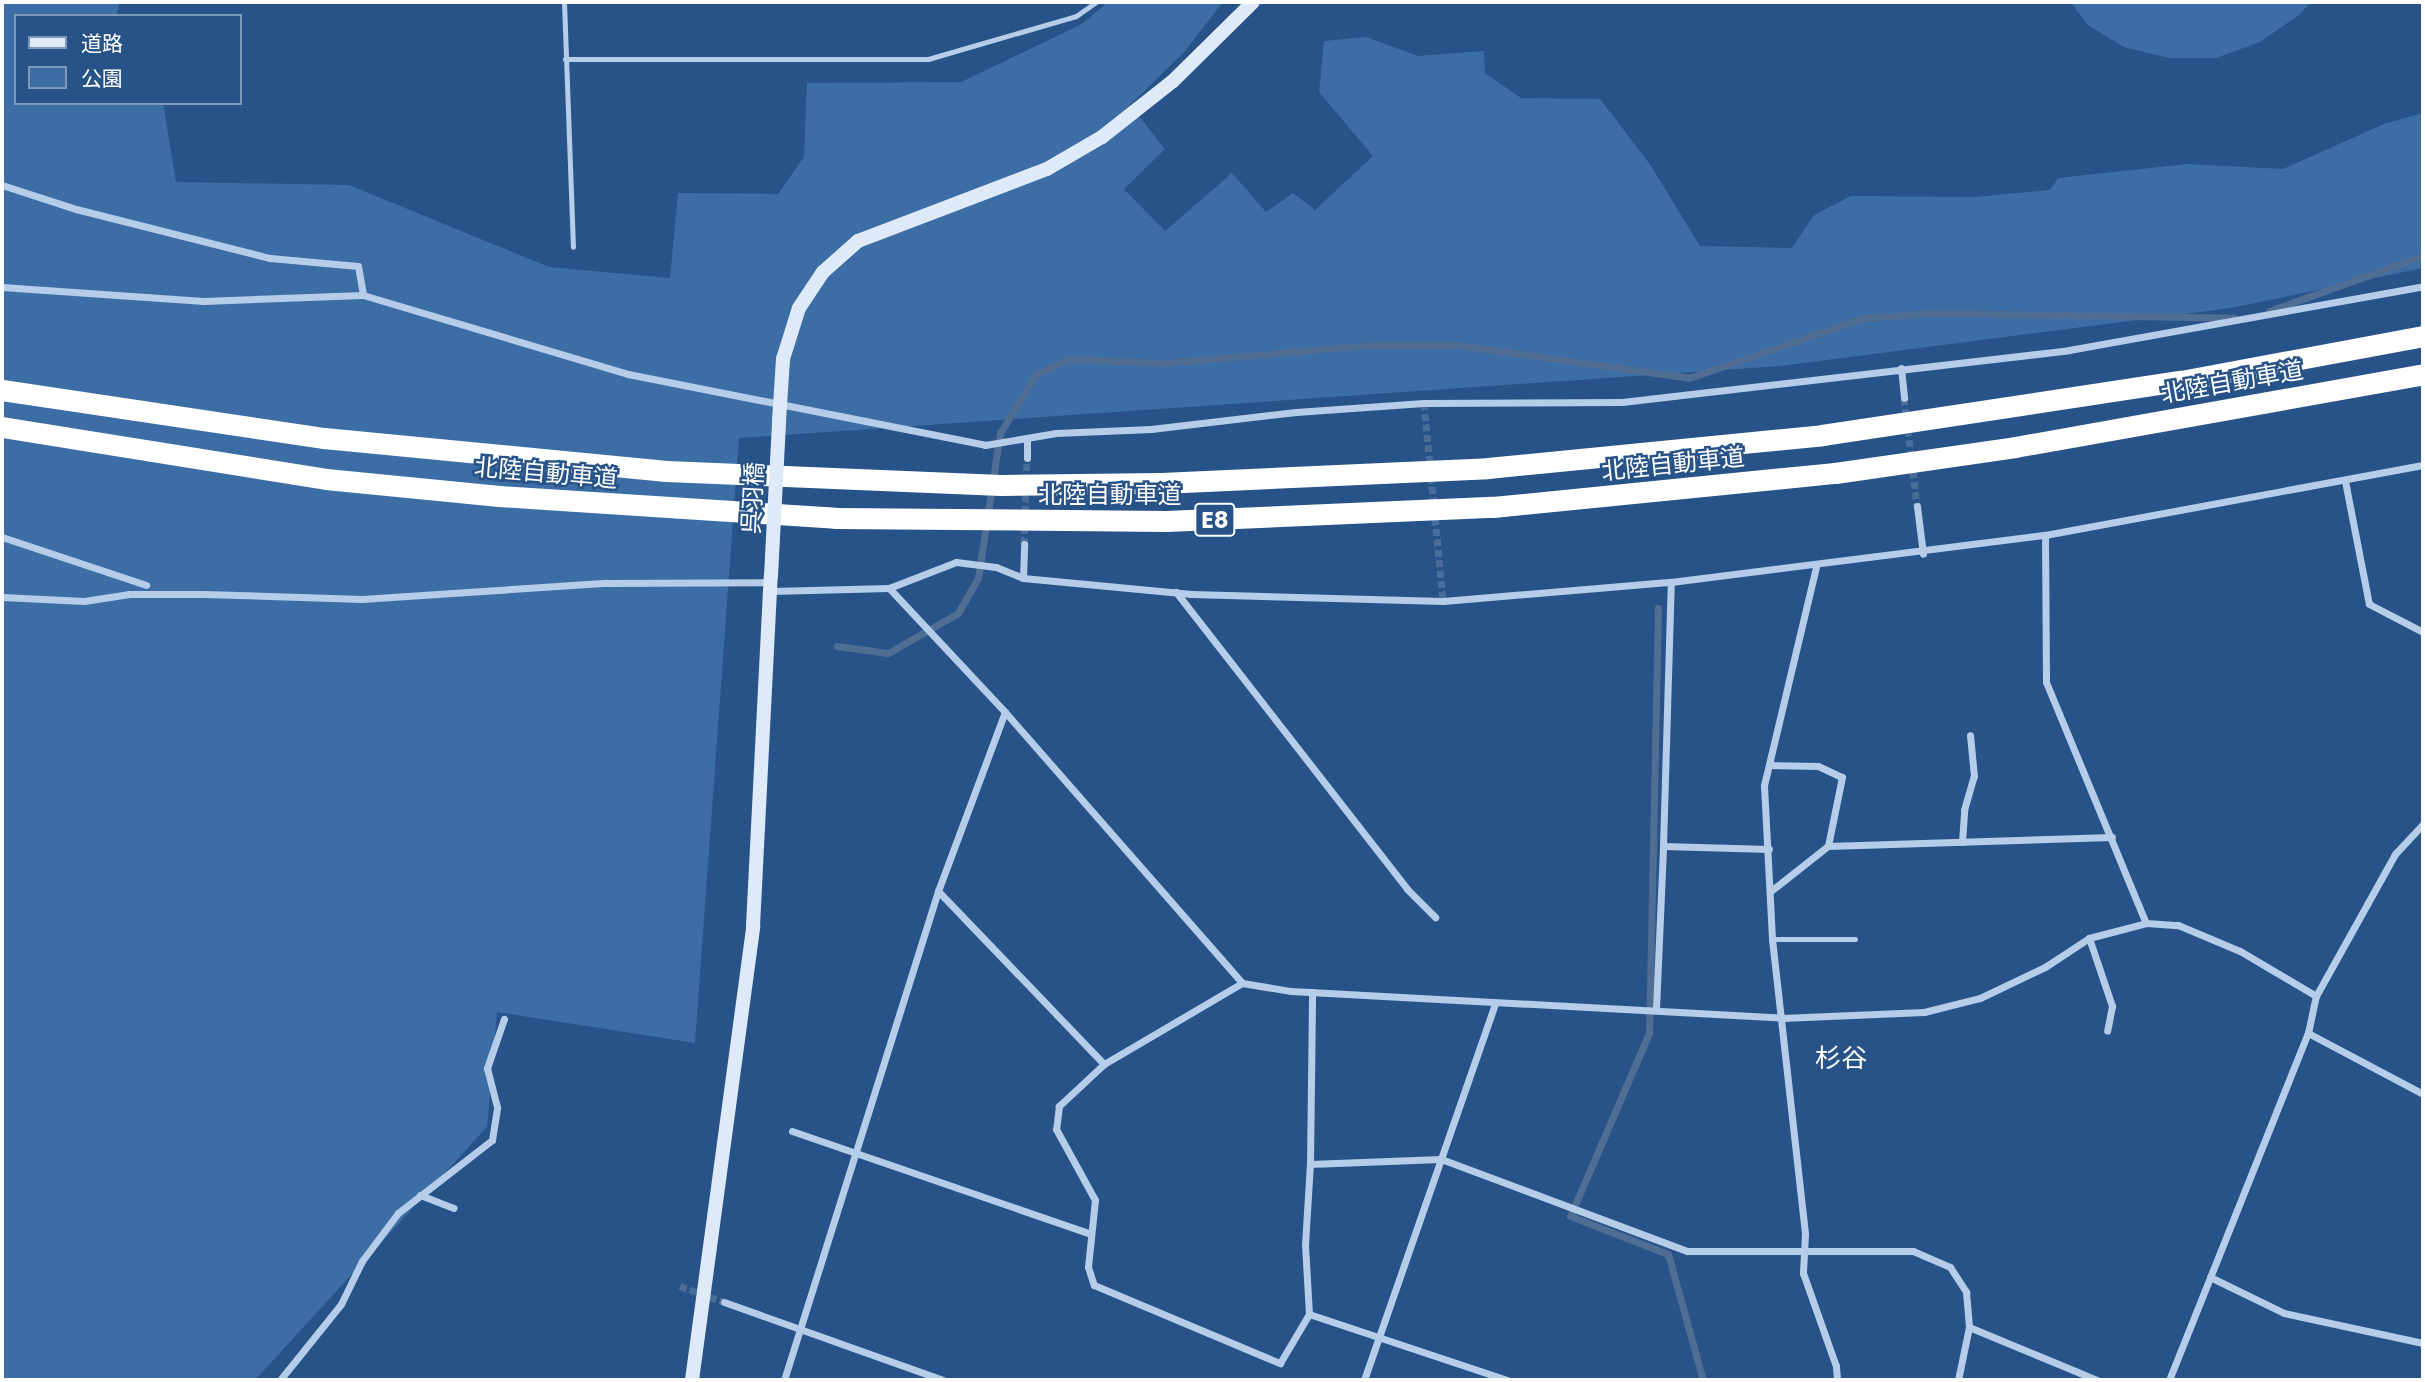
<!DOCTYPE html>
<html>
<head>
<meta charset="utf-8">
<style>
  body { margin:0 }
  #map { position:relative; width:2425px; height:1382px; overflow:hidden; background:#285388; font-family:Poppins,"Noto Sans JP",sans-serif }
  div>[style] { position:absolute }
  .green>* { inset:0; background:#3d6da5 }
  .stream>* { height:7px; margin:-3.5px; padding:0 3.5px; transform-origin:3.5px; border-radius:3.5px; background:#506e94 }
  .street-tunnel>* { height:7px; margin-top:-3.5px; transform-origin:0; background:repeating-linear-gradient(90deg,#486d9a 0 7px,transparent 0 10.5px) }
  .lane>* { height:5px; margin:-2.5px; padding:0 2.5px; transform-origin:2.5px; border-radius:2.5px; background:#b5cde9 }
  .street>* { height:7px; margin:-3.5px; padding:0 3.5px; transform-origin:3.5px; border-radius:3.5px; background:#b5cde9 }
  .secondary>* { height:14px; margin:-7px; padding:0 7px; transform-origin:7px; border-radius:7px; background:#dfeaf8 }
  .highway>* { height:21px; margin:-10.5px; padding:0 10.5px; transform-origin:10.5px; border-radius:10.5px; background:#fff }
  .secondary-bridge>* { height:14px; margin:-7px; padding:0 7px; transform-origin:7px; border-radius:7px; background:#dfeaf8 }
  span { translate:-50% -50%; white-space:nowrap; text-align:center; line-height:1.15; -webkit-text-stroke:5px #285388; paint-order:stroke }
  .shield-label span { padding:2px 5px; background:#285388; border:2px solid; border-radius:5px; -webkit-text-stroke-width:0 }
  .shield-label { font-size:23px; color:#fff; font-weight:700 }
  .street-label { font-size:24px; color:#fff }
  .neighbourhood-label { font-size:26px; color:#fff }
  .frame { position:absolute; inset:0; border:4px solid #fff; pointer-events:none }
  .legend { position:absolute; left:14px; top:14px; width:228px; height:91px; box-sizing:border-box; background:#285388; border:2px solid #7e98b8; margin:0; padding:9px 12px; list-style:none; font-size:21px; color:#fff }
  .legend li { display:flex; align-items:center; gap:14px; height:35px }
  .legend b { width:35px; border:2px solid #7e98b8 }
</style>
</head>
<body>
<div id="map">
  <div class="green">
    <div style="clip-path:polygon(2px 2px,120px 2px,116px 16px,16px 16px,16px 103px,163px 103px,176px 182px,349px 185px,549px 267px,670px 278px,678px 193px,778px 194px,804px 157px,807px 83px,961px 82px,1082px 24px,1108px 2px,1223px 2px,1185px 51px,1130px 105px,1165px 149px,1124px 189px,1165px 231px,1232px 173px,1266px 212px,1293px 193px,1315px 210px,1373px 156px,1319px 92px,1324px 41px,1366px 37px,1418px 56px,1484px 51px,1485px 73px,1521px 98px,1600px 99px,1649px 163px,1700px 246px,1792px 248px,1814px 215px,1851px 196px,1975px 197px,2050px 190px,2058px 178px,2187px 164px,2283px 169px,2384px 124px,2423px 113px,2423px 268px,2231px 308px,1780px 366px,739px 438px,695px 1043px,497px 1012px,487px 1127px,255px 1380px,2px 1380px)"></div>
    <div style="clip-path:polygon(2070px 2px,2311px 2px,2299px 15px,2260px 42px,2216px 58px,2169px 58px,2124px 47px,2088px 25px)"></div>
  </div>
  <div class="stream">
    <div style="left:2269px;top:311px;width:164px;rotate:-19.7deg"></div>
    <div style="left:1658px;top:608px;width:425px;rotate:91.2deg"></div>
    <div style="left:1649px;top:1033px;width:199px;rotate:113.3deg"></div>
    <div style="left:1570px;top:1216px;width:105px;rotate:21.2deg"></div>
    <div style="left:1668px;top:1254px;width:131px;rotate:74.5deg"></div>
    <div style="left:837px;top:646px;width:51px;rotate:7.8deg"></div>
    <div style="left:888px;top:653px;width:81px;rotate:-29.7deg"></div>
    <div style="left:958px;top:613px;width:40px;rotate:-60.3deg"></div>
    <div style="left:978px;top:578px;width:147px;rotate:-81.4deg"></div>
    <div style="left:1000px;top:433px;width:69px;rotate:-58.6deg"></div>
    <div style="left:1036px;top:374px;width:35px;rotate:-25deg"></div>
    <div style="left:1068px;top:359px;width:97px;rotate:2.4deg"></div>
    <div style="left:1165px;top:363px;width:208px;rotate:-5deg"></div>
    <div style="left:1372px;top:345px;width:86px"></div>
    <div style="left:1458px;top:345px;width:233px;rotate:8.1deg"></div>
    <div style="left:1689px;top:378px;width:184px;rotate:-19deg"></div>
    <div style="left:1863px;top:318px;width:68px;rotate:-4.2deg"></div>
    <div style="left:1931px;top:313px;width:303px;rotate:0.9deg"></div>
  </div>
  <div class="street-tunnel">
    <div style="left:1904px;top:398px;width:109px;rotate:83.1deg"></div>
    <div style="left:1424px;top:403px;width:199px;rotate:84.5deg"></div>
    <div style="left:1024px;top:544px;width:86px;rotate:-88deg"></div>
    <div style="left:680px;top:1286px;width:47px;rotate:20deg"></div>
  </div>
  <div class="lane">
    <div style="left:564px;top:2px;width:245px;rotate:87.9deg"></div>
    <div style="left:565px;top:59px;width:363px"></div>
    <div style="left:928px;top:59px;width:154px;rotate:-16.2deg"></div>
    <div style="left:1076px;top:16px;width:24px;rotate:-35deg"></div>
    <div style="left:1772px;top:939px;width:83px"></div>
  </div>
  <div class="street">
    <div style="left:2px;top:185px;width:78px;rotate:18deg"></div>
    <div style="left:76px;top:209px;width:200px;rotate:14.2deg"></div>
    <div style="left:270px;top:258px;width:88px;rotate:5.2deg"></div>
    <div style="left:358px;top:266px;width:29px;rotate:80deg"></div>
    <div style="left:2px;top:287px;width:202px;rotate:4deg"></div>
    <div style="left:204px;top:301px;width:159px;rotate:-2.2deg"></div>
    <div style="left:363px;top:295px;width:277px;rotate:16.6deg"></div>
    <div style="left:628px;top:374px;width:364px;rotate:11.2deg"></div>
    <div style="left:985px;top:445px;width:72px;rotate:-9.6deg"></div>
    <div style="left:1056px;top:433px;width:95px;rotate:-2.4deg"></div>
    <div style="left:1151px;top:429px;width:146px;rotate:-6.7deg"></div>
    <div style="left:1296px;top:412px;width:128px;rotate:-4deg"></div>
    <div style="left:1424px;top:403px;width:198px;rotate:-0.3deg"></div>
    <div style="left:1622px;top:402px;width:450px;rotate:-6.6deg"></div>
    <div style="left:2069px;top:350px;width:360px;rotate:-10.2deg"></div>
    <div style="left:1901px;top:368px;width:30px;rotate:84deg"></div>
    <div style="left:1027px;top:458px;width:18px;rotate:-90deg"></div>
    <div style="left:2345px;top:481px;width:125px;rotate:79deg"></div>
    <div style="left:2369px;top:604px;width:61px;rotate:27.4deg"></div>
    <div style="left:1917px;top:506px;width:48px;rotate:82.9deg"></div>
    <div style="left:2045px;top:535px;width:147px;rotate:89.6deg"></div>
    <div style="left:2046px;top:682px;width:261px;rotate:67.5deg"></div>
    <div style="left:2px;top:537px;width:152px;rotate:18.4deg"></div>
    <div style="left:1816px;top:567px;width:225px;rotate:103.4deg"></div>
    <div style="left:1764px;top:786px;width:153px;rotate:87deg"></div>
    <div style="left:1772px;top:939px;width:297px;rotate:83.6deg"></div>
    <div style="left:1805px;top:1234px;width:39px;rotate:93deg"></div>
    <div style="left:1803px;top:1273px;width:99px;rotate:70.5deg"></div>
    <div style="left:1836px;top:1366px;width:14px;rotate:86deg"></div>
    <div style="left:1023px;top:578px;width:34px;rotate:-88deg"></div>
    <div style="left:889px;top:588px;width:72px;rotate:-21.2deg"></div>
    <div style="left:956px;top:562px;width:40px;rotate:7.1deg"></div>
    <div style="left:996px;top:567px;width:29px;rotate:22deg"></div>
    <div style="left:1023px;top:578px;width:169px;rotate:5.4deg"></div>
    <div style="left:1191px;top:594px;width:252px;rotate:1.6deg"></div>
    <div style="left:1443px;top:601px;width:229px;rotate:-4.8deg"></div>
    <div style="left:1671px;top:582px;width:377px;rotate:-7.2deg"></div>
    <div style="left:2045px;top:535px;width:384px;rotate:-10.5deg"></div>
    <div style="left:771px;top:591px;width:118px;rotate:-1.5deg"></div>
    <div style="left:889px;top:588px;width:170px;rotate:46.9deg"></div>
    <div style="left:1005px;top:712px;width:360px;rotate:48.8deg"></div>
    <div style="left:1242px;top:983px;width:50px;rotate:9.3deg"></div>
    <div style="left:1291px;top:991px;width:492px;rotate:3.1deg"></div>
    <div style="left:1782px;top:1018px;width:142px;rotate:-2.4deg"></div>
    <div style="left:1924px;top:1012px;width:58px;rotate:-14deg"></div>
    <div style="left:1980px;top:998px;width:72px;rotate:-25.5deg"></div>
    <div style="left:2045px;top:967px;width:53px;rotate:-33.4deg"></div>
    <div style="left:2089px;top:938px;width:59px;rotate:-14.7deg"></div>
    <div style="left:2146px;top:923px;width:32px;rotate:4deg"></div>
    <div style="left:2178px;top:925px;width:67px;rotate:22.8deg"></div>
    <div style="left:2240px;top:951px;width:88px;rotate:30.6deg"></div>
    <div style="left:1176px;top:592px;width:376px;rotate:52.1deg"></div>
    <div style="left:1407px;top:889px;width:40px;rotate:45deg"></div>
    <div style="left:2px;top:597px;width:82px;rotate:2.8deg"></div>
    <div style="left:84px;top:601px;width:46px;rotate:-8.8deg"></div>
    <div style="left:129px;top:594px;width:75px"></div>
    <div style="left:204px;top:594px;width:158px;rotate:1.8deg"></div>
    <div style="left:362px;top:599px;width:245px;rotate:-3.8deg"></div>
    <div style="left:606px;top:583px;width:165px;rotate:-0.3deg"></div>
    <div style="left:1769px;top:765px;width:49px;rotate:1.2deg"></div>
    <div style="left:1818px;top:766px;width:26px;rotate:25deg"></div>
    <div style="left:1842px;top:777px;width:70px;rotate:101.5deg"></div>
    <div style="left:1962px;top:842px;width:32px;rotate:-86deg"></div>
    <div style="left:1964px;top:810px;width:35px;rotate:-74deg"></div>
    <div style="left:1974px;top:776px;width:41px;rotate:-95.6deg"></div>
    <div style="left:1663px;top:846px;width:264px;rotate:-88.3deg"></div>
    <div style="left:1772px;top:890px;width:71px;rotate:-38.2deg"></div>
    <div style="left:1828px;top:846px;width:284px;rotate:-1.8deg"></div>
    <div style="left:938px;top:891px;width:240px;rotate:46.2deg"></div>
    <div style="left:1104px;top:1064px;width:160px;rotate:-30.4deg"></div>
    <div style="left:2089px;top:938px;width:72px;rotate:71.3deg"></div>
    <div style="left:2112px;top:1006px;width:25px;rotate:101deg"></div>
    <div style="left:1656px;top:1009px;width:163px;rotate:-87.5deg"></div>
    <div style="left:1663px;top:846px;width:106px;rotate:1.6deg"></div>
    <div style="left:2308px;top:1033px;width:130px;rotate:27.9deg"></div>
    <div style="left:1104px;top:1064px;width:62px;rotate:137deg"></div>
    <div style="left:1059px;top:1106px;width:23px;rotate:97deg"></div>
    <div style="left:1056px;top:1129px;width:81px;rotate:61.2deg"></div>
    <div style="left:1095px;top:1200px;width:67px;rotate:96deg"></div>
    <div style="left:1088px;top:1267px;width:19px;rotate:72deg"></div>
    <div style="left:1094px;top:1285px;width:202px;rotate:22.8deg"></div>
    <div style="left:1280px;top:1363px;width:57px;rotate:-59.4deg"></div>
    <div style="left:1309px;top:1314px;width:209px;rotate:18.4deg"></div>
    <div style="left:792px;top:1131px;width:316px;rotate:19deg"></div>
    <div style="left:1310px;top:1164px;width:172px;rotate:-89.3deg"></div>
    <div style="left:420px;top:1195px;width:36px;rotate:21deg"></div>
    <div style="left:2210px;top:1277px;width:82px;rotate:25.9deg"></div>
    <div style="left:2284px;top:1313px;width:142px;rotate:12.2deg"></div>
    <div style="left:724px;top:1302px;width:232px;rotate:19.6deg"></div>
    <div style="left:1309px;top:1314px;width:69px;rotate:-93.3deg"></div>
    <div style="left:1305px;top:1245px;width:81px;rotate:-86.5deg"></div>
    <div style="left:1310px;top:1164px;width:131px;rotate:-2.2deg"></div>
    <div style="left:1441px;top:1159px;width:263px;rotate:20.5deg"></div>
    <div style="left:1687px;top:1251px;width:226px"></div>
    <div style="left:1913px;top:1251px;width:40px;rotate:23.4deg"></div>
    <div style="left:1950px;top:1267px;width:30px;rotate:57deg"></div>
    <div style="left:1966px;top:1292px;width:35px;rotate:85deg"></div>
    <div style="left:280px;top:1380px;width:97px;rotate:-51.2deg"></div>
    <div style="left:341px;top:1304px;width:48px;rotate:-64deg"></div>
    <div style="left:362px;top:1261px;width:60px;rotate:-53.1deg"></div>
    <div style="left:398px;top:1213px;width:119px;rotate:-37.8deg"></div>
    <div style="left:492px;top:1140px;width:33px;rotate:-81deg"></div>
    <div style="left:497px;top:1107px;width:40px;rotate:-104.4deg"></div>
    <div style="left:487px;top:1068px;width:52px;rotate:-70.9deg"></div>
    <div style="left:784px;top:1380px;width:513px;rotate:-72.52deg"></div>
    <div style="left:938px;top:891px;width:191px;rotate:-69.5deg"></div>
    <div style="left:1364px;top:1380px;width:399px;rotate:-70.8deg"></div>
    <div style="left:1958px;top:1380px;width:54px;rotate:-78.3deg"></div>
    <div style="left:1969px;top:1327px;width:139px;rotate:22.5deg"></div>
    <div style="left:2169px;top:1380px;width:374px;rotate:-68.2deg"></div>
    <div style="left:2308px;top:1033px;width:38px;rotate:-78deg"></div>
    <div style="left:2316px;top:996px;width:162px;rotate:-60.9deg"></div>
    <div style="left:2395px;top:854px;width:41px;rotate:-47deg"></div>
  </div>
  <div class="secondary">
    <div style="left:779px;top:421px;width:62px;rotate:-86.3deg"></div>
    <div style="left:783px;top:359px;width:53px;rotate:-72.6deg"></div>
    <div style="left:799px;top:308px;width:43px;rotate:-56.3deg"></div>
    <div style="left:823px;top:272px;width:47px;rotate:-41.5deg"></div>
    <div style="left:858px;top:241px;width:202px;rotate:-20.9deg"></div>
    <div style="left:1047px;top:169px;width:64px;rotate:-30.2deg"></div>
    <div style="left:1102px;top:137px;width:90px;rotate:-38.3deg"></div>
    <div style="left:1173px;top:81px;width:112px;rotate:-44.6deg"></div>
    <div style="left:692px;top:1380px;width:458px;rotate:-82.3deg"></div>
    <div style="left:753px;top:926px;width:350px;rotate:-87.1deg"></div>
  </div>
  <div class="highway">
    <div style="left:2px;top:390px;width:326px;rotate:8.5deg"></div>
    <div style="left:324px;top:438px;width:344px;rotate:5.5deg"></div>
    <div style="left:666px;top:471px;width:335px;rotate:2.4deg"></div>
    <div style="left:1001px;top:485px;width:160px;rotate:-0.7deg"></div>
    <div style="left:1161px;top:483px;width:327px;rotate:-2.6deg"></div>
    <div style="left:1488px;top:468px;width:336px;rotate:-5.6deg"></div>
    <div style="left:1822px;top:435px;width:363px;rotate:-8.6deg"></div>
    <div style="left:2181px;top:381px;width:246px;rotate:-10.5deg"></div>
    <div style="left:2px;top:427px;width:328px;rotate:9.1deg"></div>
    <div style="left:326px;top:479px;width:174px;rotate:5.6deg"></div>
    <div style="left:499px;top:496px;width:337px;rotate:3.7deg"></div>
    <div style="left:835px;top:518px;width:331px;rotate:0.5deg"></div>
    <div style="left:1166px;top:521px;width:327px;rotate:-2.5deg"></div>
    <div style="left:1493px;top:507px;width:344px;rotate:-5.7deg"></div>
    <div style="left:1835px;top:473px;width:182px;rotate:-8.2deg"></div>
    <div style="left:2015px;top:447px;width:414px;rotate:-10.1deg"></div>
  </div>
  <div class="secondary-bridge">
    <div style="left:771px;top:576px;width:155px;rotate:-87deg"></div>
  </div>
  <div class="shield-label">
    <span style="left:1215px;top:520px">E8</span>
  </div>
  <div class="street-label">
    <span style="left:2232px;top:382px;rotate:-10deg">北陸自動車道</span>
    <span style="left:1673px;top:464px;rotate:-6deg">北陸自動車道</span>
    <span style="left:546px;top:473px;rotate:5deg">北陸自動車道</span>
    <span style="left:1110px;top:495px">北陸自動車道</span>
    <span style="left:753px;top:498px;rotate:-87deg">呉羽橋</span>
  </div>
  <div class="neighbourhood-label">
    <span style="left:1841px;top:1059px">杉谷</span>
  </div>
  <div class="frame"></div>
  <ul class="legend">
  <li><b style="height:9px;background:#dfeaf8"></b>道路</li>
  <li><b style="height:19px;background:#3d6da5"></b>公園</li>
  </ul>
</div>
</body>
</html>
